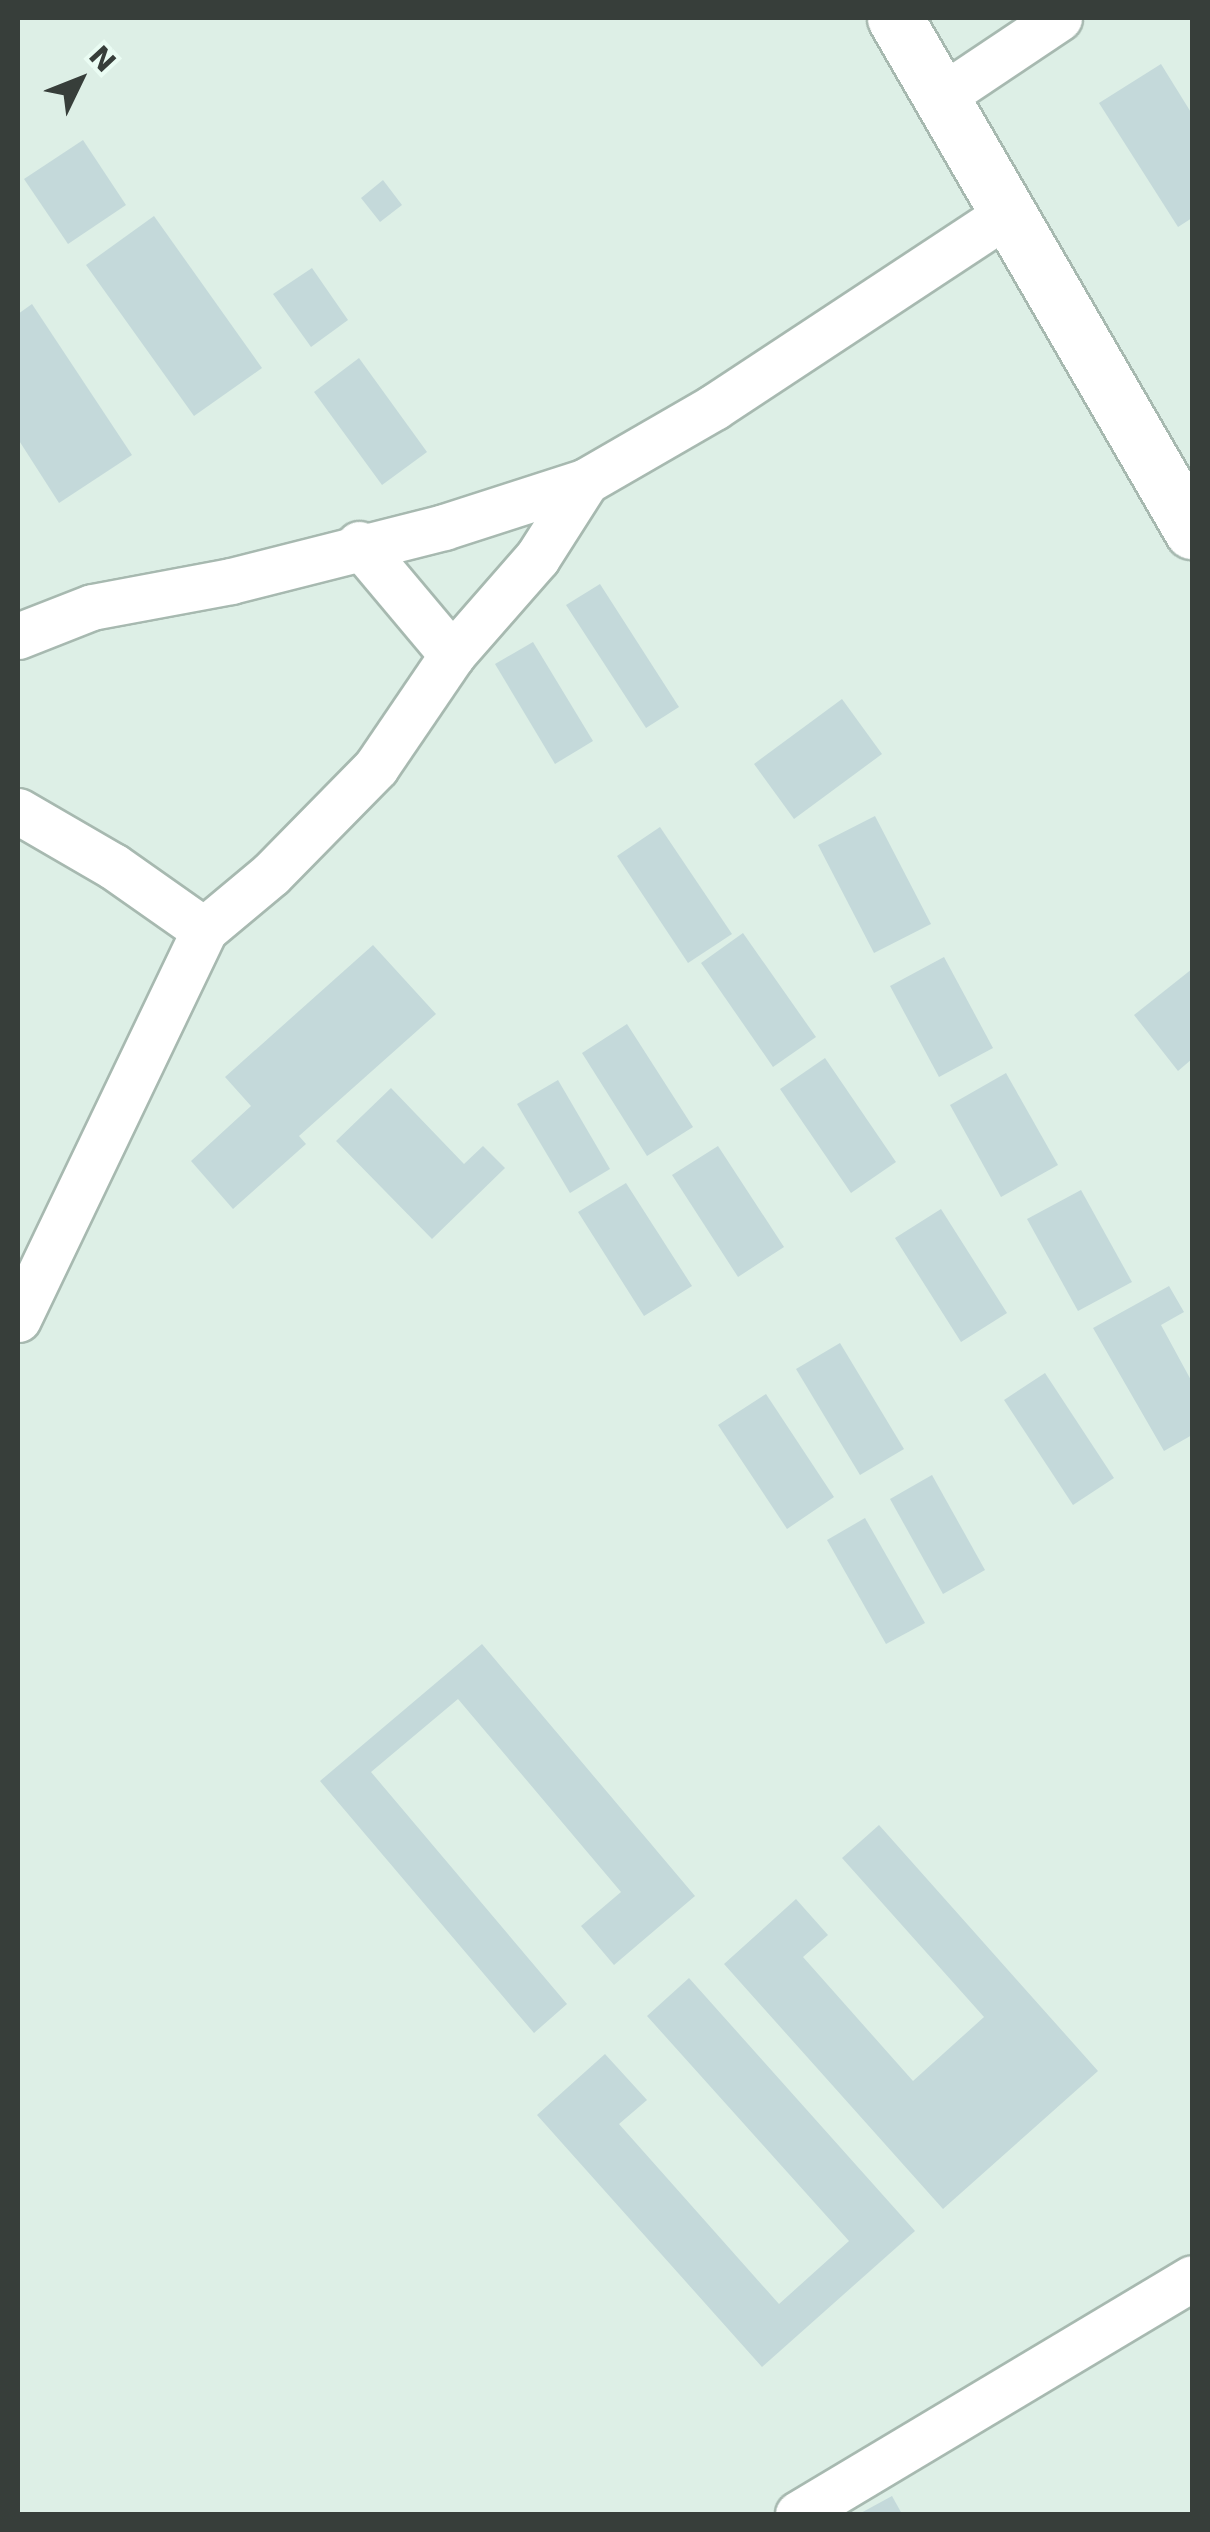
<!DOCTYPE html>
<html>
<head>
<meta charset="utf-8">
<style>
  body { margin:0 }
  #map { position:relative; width:1210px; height:2532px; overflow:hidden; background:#ddefe6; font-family:"DejaVu Sans",sans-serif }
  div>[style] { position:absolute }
  .building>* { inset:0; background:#c4d9da }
  .roads { filter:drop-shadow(2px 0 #a7b9b0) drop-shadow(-2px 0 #a7b9b0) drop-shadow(0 2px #a7b9b0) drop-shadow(0 -2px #a7b9b0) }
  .street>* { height:45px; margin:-22.5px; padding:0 22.5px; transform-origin:22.5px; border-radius:22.5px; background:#fff }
  .primary>* { height:55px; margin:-27.5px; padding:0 27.5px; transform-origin:27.5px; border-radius:27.5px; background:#fff }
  span { translate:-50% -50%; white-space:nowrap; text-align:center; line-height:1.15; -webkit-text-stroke:10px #eafcf3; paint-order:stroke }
  .frame { position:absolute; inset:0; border:20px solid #373e3a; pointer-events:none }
  .north { position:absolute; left:30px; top:30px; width:100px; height:100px; -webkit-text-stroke:8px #eafcf3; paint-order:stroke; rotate:47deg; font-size:28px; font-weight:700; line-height:40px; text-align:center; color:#373e3a }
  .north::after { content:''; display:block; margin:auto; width:35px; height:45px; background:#373e3a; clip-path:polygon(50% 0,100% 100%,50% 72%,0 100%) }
</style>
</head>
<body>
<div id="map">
  <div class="building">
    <div style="clip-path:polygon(1161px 64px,1192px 114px,1192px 218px,1178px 227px,1099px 103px)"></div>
    <div style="clip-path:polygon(83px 140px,126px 205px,68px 244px,24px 179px)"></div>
    <div style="clip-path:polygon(383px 180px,402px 205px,380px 222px,361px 198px)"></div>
    <div style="clip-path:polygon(154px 216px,262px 368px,194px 416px,86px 265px)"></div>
    <div style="clip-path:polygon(312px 268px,348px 320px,311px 347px,273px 294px)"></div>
    <div style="clip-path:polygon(32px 304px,132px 455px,59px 503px,18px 439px,18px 314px)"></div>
    <div style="clip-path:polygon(359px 358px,427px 452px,382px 485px,314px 392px)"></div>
    <div style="clip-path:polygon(600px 584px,679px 707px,646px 728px,566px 605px)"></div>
    <div style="clip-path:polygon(533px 642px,593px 741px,555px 764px,495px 664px)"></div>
    <div style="clip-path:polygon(842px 699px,882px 754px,794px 819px,754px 764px)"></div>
    <div style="clip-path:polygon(875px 816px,931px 924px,874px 953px,818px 845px)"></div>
    <div style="clip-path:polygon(660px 827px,732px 934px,688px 963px,617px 856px)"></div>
    <div style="clip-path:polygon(743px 933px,816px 1037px,773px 1067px,701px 963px)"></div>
    <div style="clip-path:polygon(373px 945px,436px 1014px,299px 1136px,306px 1144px,233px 1209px,191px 1161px,251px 1106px,225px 1077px)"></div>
    <div style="clip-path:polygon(944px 957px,993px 1048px,939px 1077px,890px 986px)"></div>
    <div style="clip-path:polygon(1192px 969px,1192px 1059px,1178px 1071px,1134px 1015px)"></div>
    <div style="clip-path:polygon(627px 1024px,693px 1127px,647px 1156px,582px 1053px)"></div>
    <div style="clip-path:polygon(825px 1058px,896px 1162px,851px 1193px,780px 1089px)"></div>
    <div style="clip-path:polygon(1006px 1073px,1058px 1165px,1001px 1197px,950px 1105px)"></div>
    <div style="clip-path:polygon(558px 1080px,610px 1169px,570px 1193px,517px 1104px)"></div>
    <div style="clip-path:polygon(391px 1088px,464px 1164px,483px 1146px,505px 1168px,432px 1239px,336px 1141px)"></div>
    <div style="clip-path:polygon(718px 1146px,784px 1247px,738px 1277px,672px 1175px)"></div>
    <div style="clip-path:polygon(626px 1183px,692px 1286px,644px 1316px,578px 1212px)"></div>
    <div style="clip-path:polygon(1081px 1190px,1132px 1282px,1078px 1311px,1027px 1219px)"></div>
    <div style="clip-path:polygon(941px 1209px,1007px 1313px,961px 1342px,895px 1238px)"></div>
    <div style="clip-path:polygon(1169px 1286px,1184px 1312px,1161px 1325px,1192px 1382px,1192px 1435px,1164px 1451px,1093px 1328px)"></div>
    <div style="clip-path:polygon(840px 1343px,904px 1449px,860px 1475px,796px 1369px)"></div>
    <div style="clip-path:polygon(1045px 1373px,1114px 1478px,1073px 1505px,1004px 1400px)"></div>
    <div style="clip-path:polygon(766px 1394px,834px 1497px,787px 1529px,718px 1425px)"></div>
    <div style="clip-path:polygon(932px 1475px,985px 1570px,943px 1594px,890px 1499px)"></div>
    <div style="clip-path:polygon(865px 1518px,925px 1623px,886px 1644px,827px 1540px)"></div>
    <div style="clip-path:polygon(482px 1644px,695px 1896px,614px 1965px,581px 1926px,621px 1892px,458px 1699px,371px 1772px,567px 2004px,534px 2033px,320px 1781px)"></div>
    <div style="clip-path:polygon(879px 1825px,1098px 2071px,943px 2209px,724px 1964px,796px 1899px,828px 1935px,803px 1957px,913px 2081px,984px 2017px,842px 1858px)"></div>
    <div style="clip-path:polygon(689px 1978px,915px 2231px,762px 2367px,537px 2115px,605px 2054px,647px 2100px,619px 2124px,779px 2304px,849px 2241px,647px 2016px)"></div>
    <div style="clip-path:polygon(892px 2496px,902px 2514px,859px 2514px)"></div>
  </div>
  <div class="roads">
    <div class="street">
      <div style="left:941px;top:97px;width:142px;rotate:-33.8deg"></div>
      <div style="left:359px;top:544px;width:145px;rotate:50deg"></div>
      <div style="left:18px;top:636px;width:79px;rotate:-21.4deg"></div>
      <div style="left:92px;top:607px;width:141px;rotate:-10.6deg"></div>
      <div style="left:231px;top:581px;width:220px;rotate:-14.2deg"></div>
      <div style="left:444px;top:527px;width:149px;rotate:-17.9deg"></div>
      <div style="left:586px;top:481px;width:148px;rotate:-30deg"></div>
      <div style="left:714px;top:407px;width:351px;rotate:-33.4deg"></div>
      <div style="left:18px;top:811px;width:110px;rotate:30.1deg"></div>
      <div style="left:113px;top:866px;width:111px;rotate:35.1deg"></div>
      <div style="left:18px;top:1319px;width:431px;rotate:-64.4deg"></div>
      <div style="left:204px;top:930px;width:87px;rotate:-39.9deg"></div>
      <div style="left:271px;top:874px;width:150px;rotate:-45.5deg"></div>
      <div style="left:376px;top:767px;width:135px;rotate:-55.8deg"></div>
      <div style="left:452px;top:655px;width:129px;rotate:-48.8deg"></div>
      <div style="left:537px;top:558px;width:91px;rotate:-57.5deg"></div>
      <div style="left:798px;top:2514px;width:459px;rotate:-30.9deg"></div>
    </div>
    <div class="primary">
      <div style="left:895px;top:18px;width:593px;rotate:59.93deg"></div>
    </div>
  </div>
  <div class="frame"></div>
  <div class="north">N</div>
</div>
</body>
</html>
